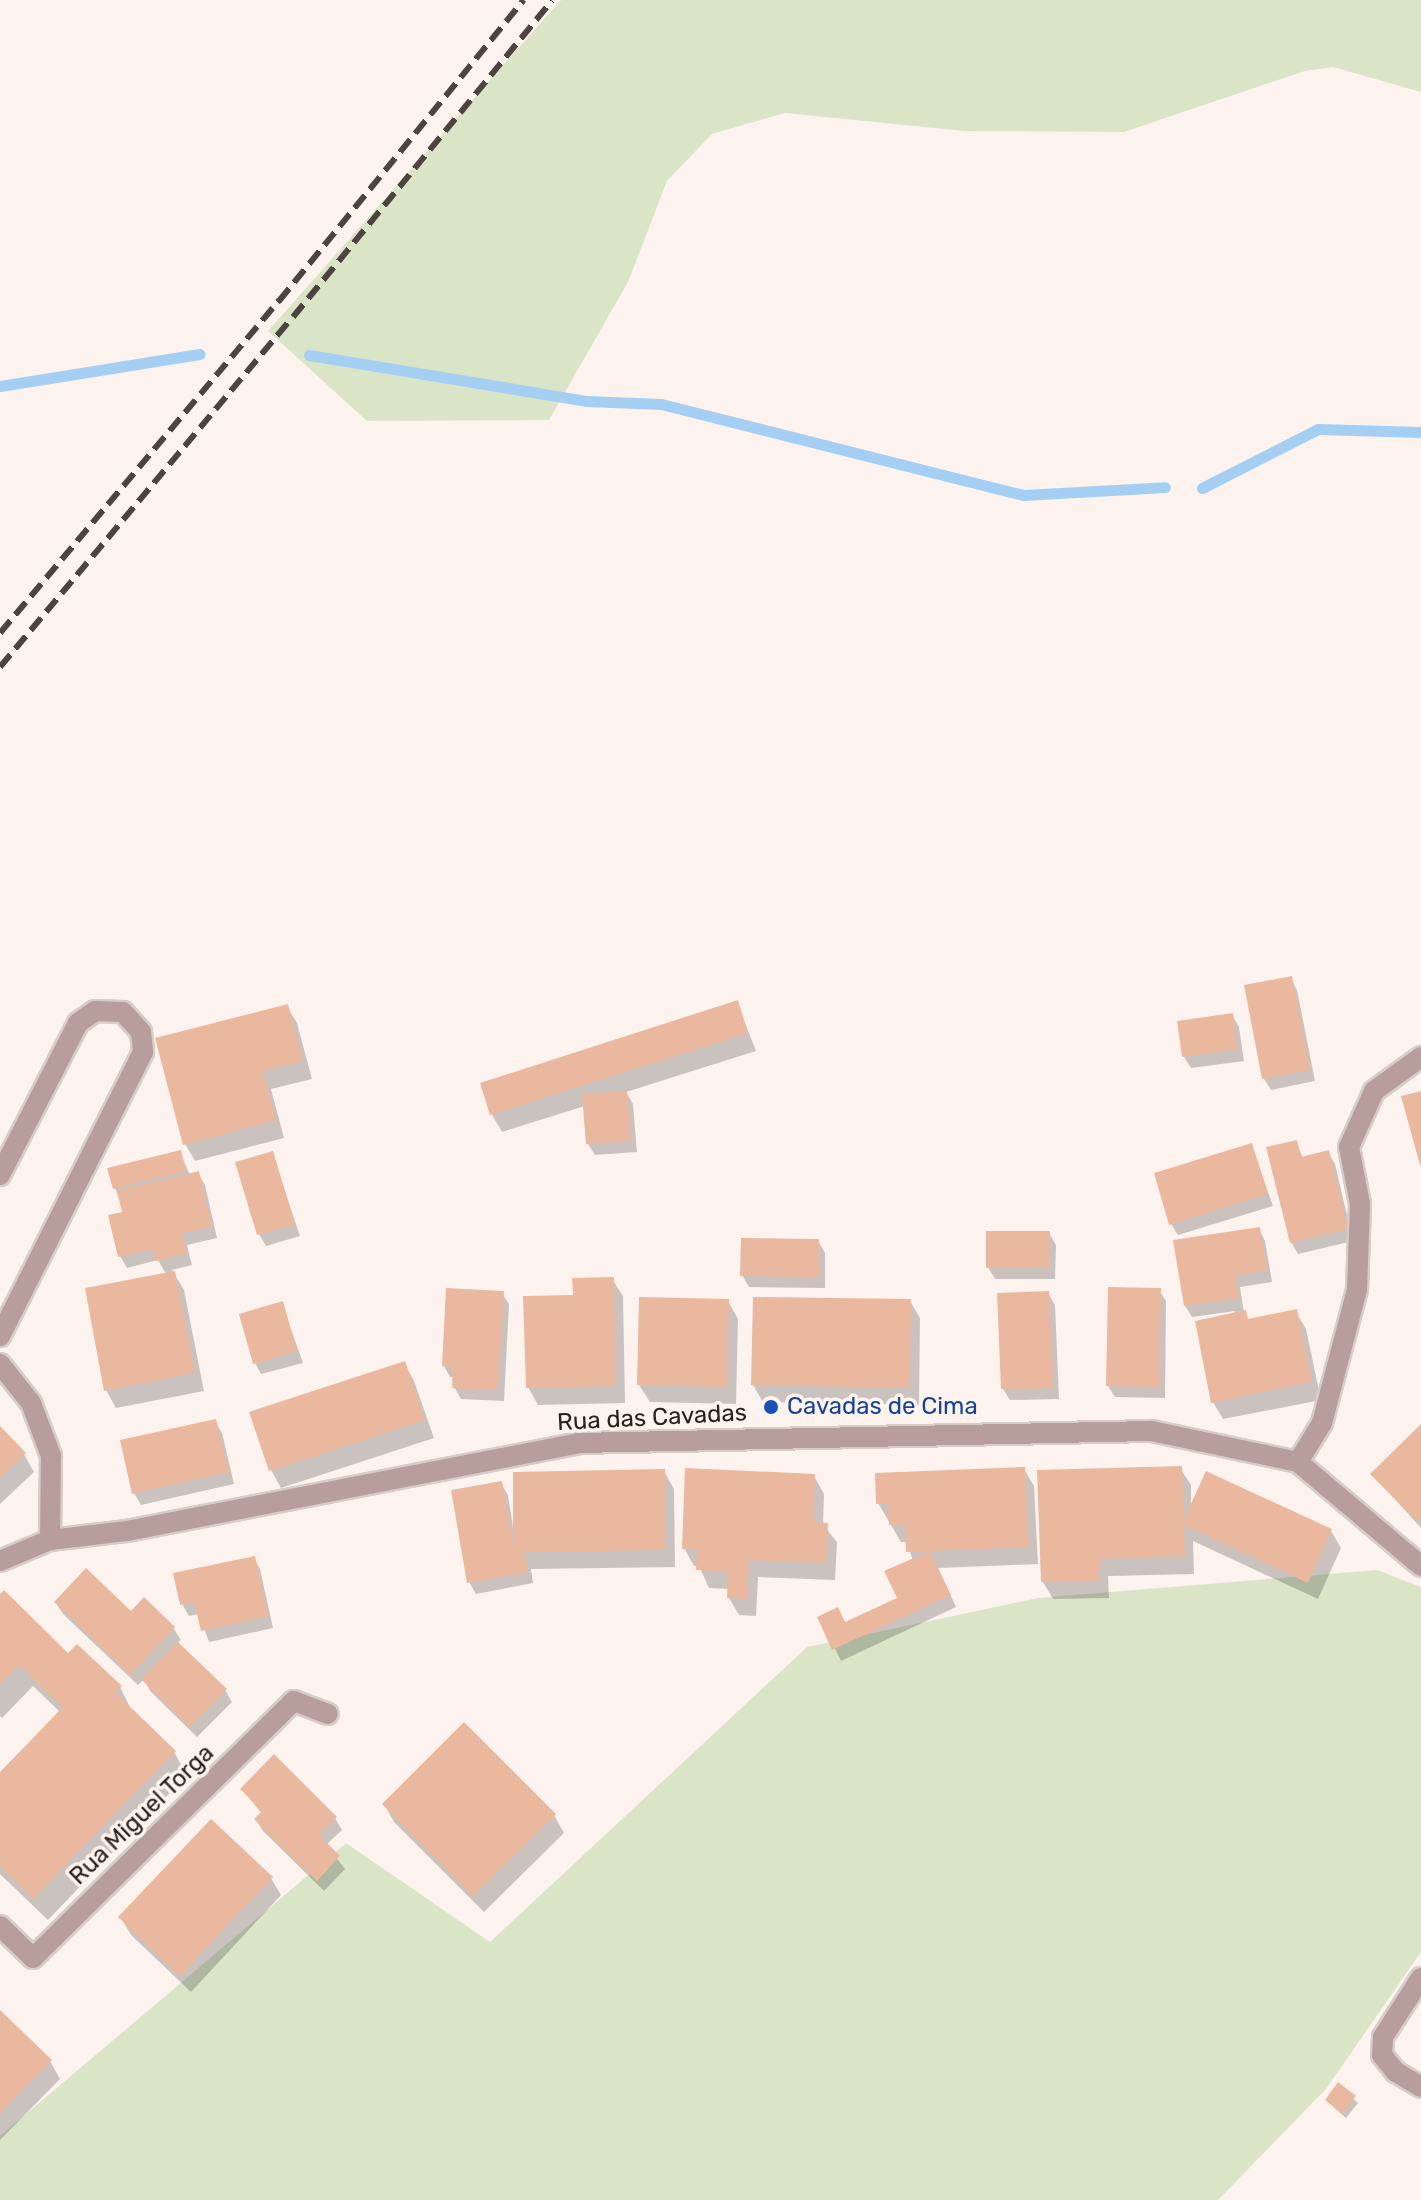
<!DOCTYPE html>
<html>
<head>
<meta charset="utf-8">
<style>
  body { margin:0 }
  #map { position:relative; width:1421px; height:2200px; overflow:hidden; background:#fdf3ee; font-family:Rubik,sans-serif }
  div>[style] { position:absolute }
  .green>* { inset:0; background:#dae5c8 }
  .shadow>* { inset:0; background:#0003 }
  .stream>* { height:11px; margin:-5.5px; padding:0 5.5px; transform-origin:5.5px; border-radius:5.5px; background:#a4cff2 }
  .building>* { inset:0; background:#e9b89f }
  .roads { filter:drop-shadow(2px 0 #d7cdc8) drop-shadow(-2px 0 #d7cdc8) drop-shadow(0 2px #d7cdc8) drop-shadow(0 -2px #d7cdc8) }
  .lane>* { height:20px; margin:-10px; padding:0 10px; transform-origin:10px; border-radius:10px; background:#b79d9c }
  .street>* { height:20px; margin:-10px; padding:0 10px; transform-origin:10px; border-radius:10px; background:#b79d9c }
  .rail>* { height:6px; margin-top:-3px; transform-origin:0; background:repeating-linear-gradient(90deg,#4d4440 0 16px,transparent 0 24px) }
  .dots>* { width:22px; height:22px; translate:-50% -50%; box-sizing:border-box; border:4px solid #fdf3ee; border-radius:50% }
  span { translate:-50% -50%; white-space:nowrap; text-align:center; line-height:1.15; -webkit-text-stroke:7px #fdf3ee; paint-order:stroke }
  .transit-label { font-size:24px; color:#164399 }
  .left { translate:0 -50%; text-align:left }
  .street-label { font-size:24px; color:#2a211d }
</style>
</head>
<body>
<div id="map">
  <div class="green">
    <div style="clip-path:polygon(561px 0,1421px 0,1421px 92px,1333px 67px,1305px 71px,1124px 132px,964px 131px,785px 113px,712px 134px,667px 181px,628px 282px,549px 420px,367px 421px,268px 331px)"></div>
    <div style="clip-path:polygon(1377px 1570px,1421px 1587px,1421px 1952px,1326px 2089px,1218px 2200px,0 2200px,0 2136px,346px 1843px,490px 1942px,807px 1647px,1038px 1598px)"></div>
  </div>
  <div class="shadow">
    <div style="clip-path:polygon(1291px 979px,1297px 990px,1315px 1081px,1271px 1090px,1264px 1079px,1247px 987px)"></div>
    <div style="clip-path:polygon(737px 1003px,756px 1051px,626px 1092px,633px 1104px,637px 1152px,595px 1155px,588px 1144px,585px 1106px,502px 1132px,492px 1115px,482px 1084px)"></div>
    <div style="clip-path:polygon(287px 1006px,297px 1023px,312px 1079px,271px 1089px,284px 1138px,195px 1161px,185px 1144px)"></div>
    <div style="clip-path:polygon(1232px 1015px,1239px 1027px,1244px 1061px,1191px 1068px,1184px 1057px)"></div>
    <div style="clip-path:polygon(1296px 1142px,1303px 1158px,1328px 1152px,1335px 1164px,1353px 1241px,1298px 1254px,1291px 1242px)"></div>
    <div style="clip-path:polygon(1252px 1146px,1273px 1206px,1178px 1235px,1171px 1224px)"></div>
    <div style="clip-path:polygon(180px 1153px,190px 1175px,198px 1173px,205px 1185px,217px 1238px,187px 1245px,192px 1265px,172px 1270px,184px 1290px,204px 1391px,116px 1408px,106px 1390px,166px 1274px,158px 1260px,127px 1268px,120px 1256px,125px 1213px,115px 1188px)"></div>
    <div style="clip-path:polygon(272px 1153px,300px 1236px,266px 1246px,259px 1234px)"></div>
    <div style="clip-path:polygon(1259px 1229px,1265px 1241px,1272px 1282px,1240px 1287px,1244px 1313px,1250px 1321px,1296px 1312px,1306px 1329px,1321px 1400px,1223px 1419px,1213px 1402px,1235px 1311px,1192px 1317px,1185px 1306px)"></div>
    <div style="clip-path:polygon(1049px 1233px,1056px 1245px,1055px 1279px,995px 1279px,988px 1267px)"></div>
    <div style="clip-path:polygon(818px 1241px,825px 1253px,825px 1288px,749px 1287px,742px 1275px)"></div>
    <div style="clip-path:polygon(612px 1279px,623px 1296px,625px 1403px,538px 1405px,528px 1387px,575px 1297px)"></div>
    <div style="clip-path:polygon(1159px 1290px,1166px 1301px,1165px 1398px,1115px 1397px,1108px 1386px)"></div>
    <div style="clip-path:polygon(502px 1293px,509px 1304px,504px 1401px,461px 1399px,454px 1387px,455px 1378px,450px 1377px,444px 1366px)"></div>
    <div style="clip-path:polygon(1048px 1293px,1055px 1305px,1059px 1399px,1010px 1400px,1003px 1389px)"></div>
    <div style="clip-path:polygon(728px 1301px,738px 1319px,736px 1404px,650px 1402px,639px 1385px)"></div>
    <div style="clip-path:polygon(910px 1301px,920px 1318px,919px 1405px,763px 1402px,753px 1385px)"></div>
    <div style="clip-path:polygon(282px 1304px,303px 1363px,261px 1374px,255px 1363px)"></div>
    <div style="clip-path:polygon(404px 1363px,414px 1381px,434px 1438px,281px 1488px,271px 1470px)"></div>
    <div style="clip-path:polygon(215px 1421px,222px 1433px,234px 1484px,141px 1505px,134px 1493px)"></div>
    <div style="clip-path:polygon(0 1429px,24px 1454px,34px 1472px,0 1504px)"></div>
    <div style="clip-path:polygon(1421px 1429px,1421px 1528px,1373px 1475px)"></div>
    <div style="clip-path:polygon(1180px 1468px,1191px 1485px,1191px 1507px,1331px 1531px,1341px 1548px,1318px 1599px,1193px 1541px,1194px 1574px,1108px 1576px,1109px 1598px,1053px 1599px,1043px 1582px)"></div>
    <div style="clip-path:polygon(1024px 1469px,1034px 1486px,1038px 1564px,938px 1568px,956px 1607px,841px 1661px,820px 1618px,845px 1624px,899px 1599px,913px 1561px,907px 1542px,901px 1542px,878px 1503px)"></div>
    <div style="clip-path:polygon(664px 1471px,674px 1489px,675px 1567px,531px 1569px,533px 1583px,476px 1594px,469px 1582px,501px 1483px,508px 1495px,513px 1527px)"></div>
    <div style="clip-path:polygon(814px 1476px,824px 1494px,823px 1525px,837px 1542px,835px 1580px,758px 1577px,756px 1616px,739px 1615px,729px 1598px,729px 1589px,709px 1588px,699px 1566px,694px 1566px,684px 1548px)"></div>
    <div style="clip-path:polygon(254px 1558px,260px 1569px,273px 1628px,209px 1642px,199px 1614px,189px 1616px,182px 1604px)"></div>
    <div style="clip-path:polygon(0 1597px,68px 1656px,120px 1687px,132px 1711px,174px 1752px,187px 1775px,48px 1920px,0 1874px,0 1775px,60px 1712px,33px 1686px,2px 1718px,0 1716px)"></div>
    <div style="clip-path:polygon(144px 1600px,174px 1629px,181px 1640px,177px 1643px,225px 1690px,232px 1702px,197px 1737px,150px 1691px,144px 1679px,138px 1685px,63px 1614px,56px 1603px,131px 1614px)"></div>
    <div style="clip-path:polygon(242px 1789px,335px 1818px,342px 1830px,326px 1845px,345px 1869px,324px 1891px,263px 1831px,256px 1820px,262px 1814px)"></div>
    <div style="clip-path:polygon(384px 1804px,554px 1815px,564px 1833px,484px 1912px,394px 1822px)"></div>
    <div style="clip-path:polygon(271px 1878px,281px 1895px,191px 1992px,131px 1935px,121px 1918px)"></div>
    <div style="clip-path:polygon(0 2013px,50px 2061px,60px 2079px,0 2140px)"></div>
    <div style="clip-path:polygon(1339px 2085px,1358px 2103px,1346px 2118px,1327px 2101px)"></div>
  </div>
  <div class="stream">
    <div style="left:309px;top:355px;width:282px;rotate:9.4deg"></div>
    <div style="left:587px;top:401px;width:74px;rotate:2.3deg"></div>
    <div style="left:661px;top:404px;width:374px;rotate:14.1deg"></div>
    <div style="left:1024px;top:495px;width:141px;rotate:-3.2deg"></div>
    <div style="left:0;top:386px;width:202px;rotate:-9.1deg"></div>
    <div style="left:1202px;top:488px;width:130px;rotate:-27deg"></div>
    <div style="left:1318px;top:429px;width:103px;rotate:1.7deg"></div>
  </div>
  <div class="building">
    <div style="clip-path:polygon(1292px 976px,1310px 1070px,1262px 1079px,1244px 985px)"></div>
    <div style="clip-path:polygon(738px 1000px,748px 1033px,490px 1115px,480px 1083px)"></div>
    <div style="clip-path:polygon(288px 1004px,303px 1061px,263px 1071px,276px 1120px,183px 1145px,155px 1038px)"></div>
    <div style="clip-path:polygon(1233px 1013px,1238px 1049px,1182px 1057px,1177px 1021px)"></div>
    <div style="clip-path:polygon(627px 1091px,631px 1141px,586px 1144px,582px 1094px)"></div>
    <div style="clip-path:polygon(1421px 1091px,1421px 1165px,1420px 1165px,1401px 1096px)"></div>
    <div style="clip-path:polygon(1297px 1140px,1301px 1157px,1329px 1150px,1348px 1229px,1290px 1243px,1266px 1147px)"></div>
    <div style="clip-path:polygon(1252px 1143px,1268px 1194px,1169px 1225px,1154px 1173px)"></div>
    <div style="clip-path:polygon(181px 1150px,186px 1171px,113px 1189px,107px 1168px)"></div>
    <div style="clip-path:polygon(273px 1151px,295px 1224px,257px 1235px,235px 1162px)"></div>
    <div style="clip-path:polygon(199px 1171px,212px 1227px,182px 1233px,187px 1253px,156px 1261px,153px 1249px,118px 1257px,108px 1215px,122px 1212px,117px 1191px)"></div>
    <div style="clip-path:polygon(1260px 1227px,1267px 1271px,1235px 1276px,1239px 1298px,1184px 1306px,1173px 1240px)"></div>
    <div style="clip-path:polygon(986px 1231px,1050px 1231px,1050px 1268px,986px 1268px)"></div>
    <div style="clip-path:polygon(741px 1238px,819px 1239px,819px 1277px,740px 1276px)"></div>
    <div style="clip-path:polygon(175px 1271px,195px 1373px,104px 1391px,85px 1288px)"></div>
    <div style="clip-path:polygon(614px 1277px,616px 1386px,526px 1388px,523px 1296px,573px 1295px,572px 1278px)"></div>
    <div style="clip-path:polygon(1108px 1287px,1161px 1288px,1159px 1387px,1106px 1386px)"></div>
    <div style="clip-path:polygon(446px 1288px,504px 1291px,498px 1390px,452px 1388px,453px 1367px,442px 1366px)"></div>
    <div style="clip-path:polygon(1049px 1291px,1054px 1388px,1001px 1389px,997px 1293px)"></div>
    <div style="clip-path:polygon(639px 1297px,729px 1299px,727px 1387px,637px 1385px)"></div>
    <div style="clip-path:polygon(753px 1297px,911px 1299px,910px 1388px,751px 1385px)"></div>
    <div style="clip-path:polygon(283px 1301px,297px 1351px,253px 1364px,239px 1314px)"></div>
    <div style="clip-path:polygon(1297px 1309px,1312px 1382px,1211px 1403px,1195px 1321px,1246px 1310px,1248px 1319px)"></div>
    <div style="clip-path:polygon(405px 1361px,425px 1420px,269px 1471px,249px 1412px)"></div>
    <div style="clip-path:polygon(216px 1419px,229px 1472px,132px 1494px,120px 1440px)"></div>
    <div style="clip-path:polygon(1421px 1424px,1421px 1518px,1417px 1521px,1370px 1474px)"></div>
    <div style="clip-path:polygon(0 1426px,26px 1453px,0 1477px)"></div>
    <div style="clip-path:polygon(1182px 1466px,1184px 1519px,1206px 1471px,1332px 1529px,1308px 1583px,1184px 1525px,1185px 1556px,1099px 1559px,1100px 1581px,1041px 1582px,1037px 1470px)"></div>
    <div style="clip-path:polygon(1025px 1467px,1029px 1547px,906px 1552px,905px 1525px,889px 1525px,888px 1503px,876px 1504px,875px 1473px)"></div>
    <div style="clip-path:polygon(685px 1468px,815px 1474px,814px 1522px,828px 1523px,826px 1563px,749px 1560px,747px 1599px,727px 1598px,728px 1572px,696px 1570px,697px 1550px,682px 1549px)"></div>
    <div style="clip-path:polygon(665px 1469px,666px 1550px,524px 1552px,528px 1572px,467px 1583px,451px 1490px,502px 1481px,513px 1543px,513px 1472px)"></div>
    <div style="clip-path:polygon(930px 1551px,951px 1595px,832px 1650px,817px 1617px,838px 1607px,845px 1622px,897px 1598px,884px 1571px)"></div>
    <div style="clip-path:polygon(255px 1556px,268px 1616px,201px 1631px,194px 1602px,180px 1605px,173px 1573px)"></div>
    <div style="clip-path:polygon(86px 1568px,131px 1611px,144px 1597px,175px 1627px,130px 1675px,54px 1602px)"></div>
    <div style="clip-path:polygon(4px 1590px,68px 1653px,77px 1644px,122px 1686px,115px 1692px,176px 1751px,33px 1899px,0 1866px,0 1772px,63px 1707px,19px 1665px,0 1684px,0 1594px)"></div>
    <div style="clip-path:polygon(178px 1642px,227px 1689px,189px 1727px,141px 1679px)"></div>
    <div style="clip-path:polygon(464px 1722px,556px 1814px,473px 1896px,382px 1804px)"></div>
    <div style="clip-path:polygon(274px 1754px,337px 1817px,319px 1835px,340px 1856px,317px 1881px,254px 1819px,262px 1811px,240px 1789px)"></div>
    <div style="clip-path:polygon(211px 1819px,273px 1877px,180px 1976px,118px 1917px)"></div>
    <div style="clip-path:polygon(0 2010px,52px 2060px,0 2113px)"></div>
    <div style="clip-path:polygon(1338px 2082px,1356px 2096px,1342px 2114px,1325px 2100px)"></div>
  </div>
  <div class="roads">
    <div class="lane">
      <div style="left:1421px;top:1978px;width:70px;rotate:122.8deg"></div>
      <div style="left:1383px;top:2037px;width:18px;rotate:93deg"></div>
      <div style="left:1382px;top:2055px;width:22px;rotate:51deg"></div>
      <div style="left:1396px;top:2072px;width:29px;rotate:31deg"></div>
    </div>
    <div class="street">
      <div style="left:0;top:1175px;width:171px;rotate:-62.8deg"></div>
      <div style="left:78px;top:1023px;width:21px;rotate:-35deg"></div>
      <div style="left:95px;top:1011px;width:28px;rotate:2deg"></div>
      <div style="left:123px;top:1012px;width:27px;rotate:48deg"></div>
      <div style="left:141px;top:1032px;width:20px;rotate:84deg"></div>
      <div style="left:143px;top:1052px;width:318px;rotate:116.7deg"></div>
      <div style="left:0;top:1364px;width:50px;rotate:51.5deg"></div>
      <div style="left:31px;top:1403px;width:57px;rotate:69.3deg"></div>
      <div style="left:51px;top:1456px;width:84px;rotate:90.7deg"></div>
      <div style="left:1298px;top:1462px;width:46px;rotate:-58.4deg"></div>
      <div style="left:1322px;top:1423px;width:138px;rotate:-75.3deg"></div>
      <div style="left:1357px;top:1290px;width:86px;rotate:-88deg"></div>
      <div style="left:1360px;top:1204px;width:58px;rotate:-100.9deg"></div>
      <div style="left:1349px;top:1147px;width:61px;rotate:-65.9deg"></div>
      <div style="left:1374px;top:1091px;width:58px;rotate:-35.9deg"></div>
      <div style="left:0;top:1561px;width:54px;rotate:-22.8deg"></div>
      <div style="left:50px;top:1540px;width:78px;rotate:-6.7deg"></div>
      <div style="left:127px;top:1531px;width:460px;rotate:-11deg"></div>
      <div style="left:578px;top:1443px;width:574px;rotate:-1.2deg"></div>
      <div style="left:1152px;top:1431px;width:149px;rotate:12deg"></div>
      <div style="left:1298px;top:1462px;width:161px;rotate:40.2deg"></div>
      <div style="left:0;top:1926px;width:46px;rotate:44.1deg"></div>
      <div style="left:33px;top:1958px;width:366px;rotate:-44.6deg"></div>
      <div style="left:294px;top:1701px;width:36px;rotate:21deg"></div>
    </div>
  </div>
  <div class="rail">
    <div style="left:0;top:633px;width:434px;rotate:-50deg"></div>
    <div style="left:279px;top:301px;width:388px;rotate:-50.9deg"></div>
    <div style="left:0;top:667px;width:456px;rotate:-50.1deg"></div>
    <div style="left:293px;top:317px;width:409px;rotate:-50.7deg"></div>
  </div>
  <div class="dots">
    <div style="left:771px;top:1407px;background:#1a4fb4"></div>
  </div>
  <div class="transit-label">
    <span class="left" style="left:787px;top:1407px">Cavadas de Cima</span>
  </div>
  <div class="street-label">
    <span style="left:652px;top:1418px;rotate:-3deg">Rua das Cavadas</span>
    <span style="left:142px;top:1815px;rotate:-44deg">Rua Miguel Torga</span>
  </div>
</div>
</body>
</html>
